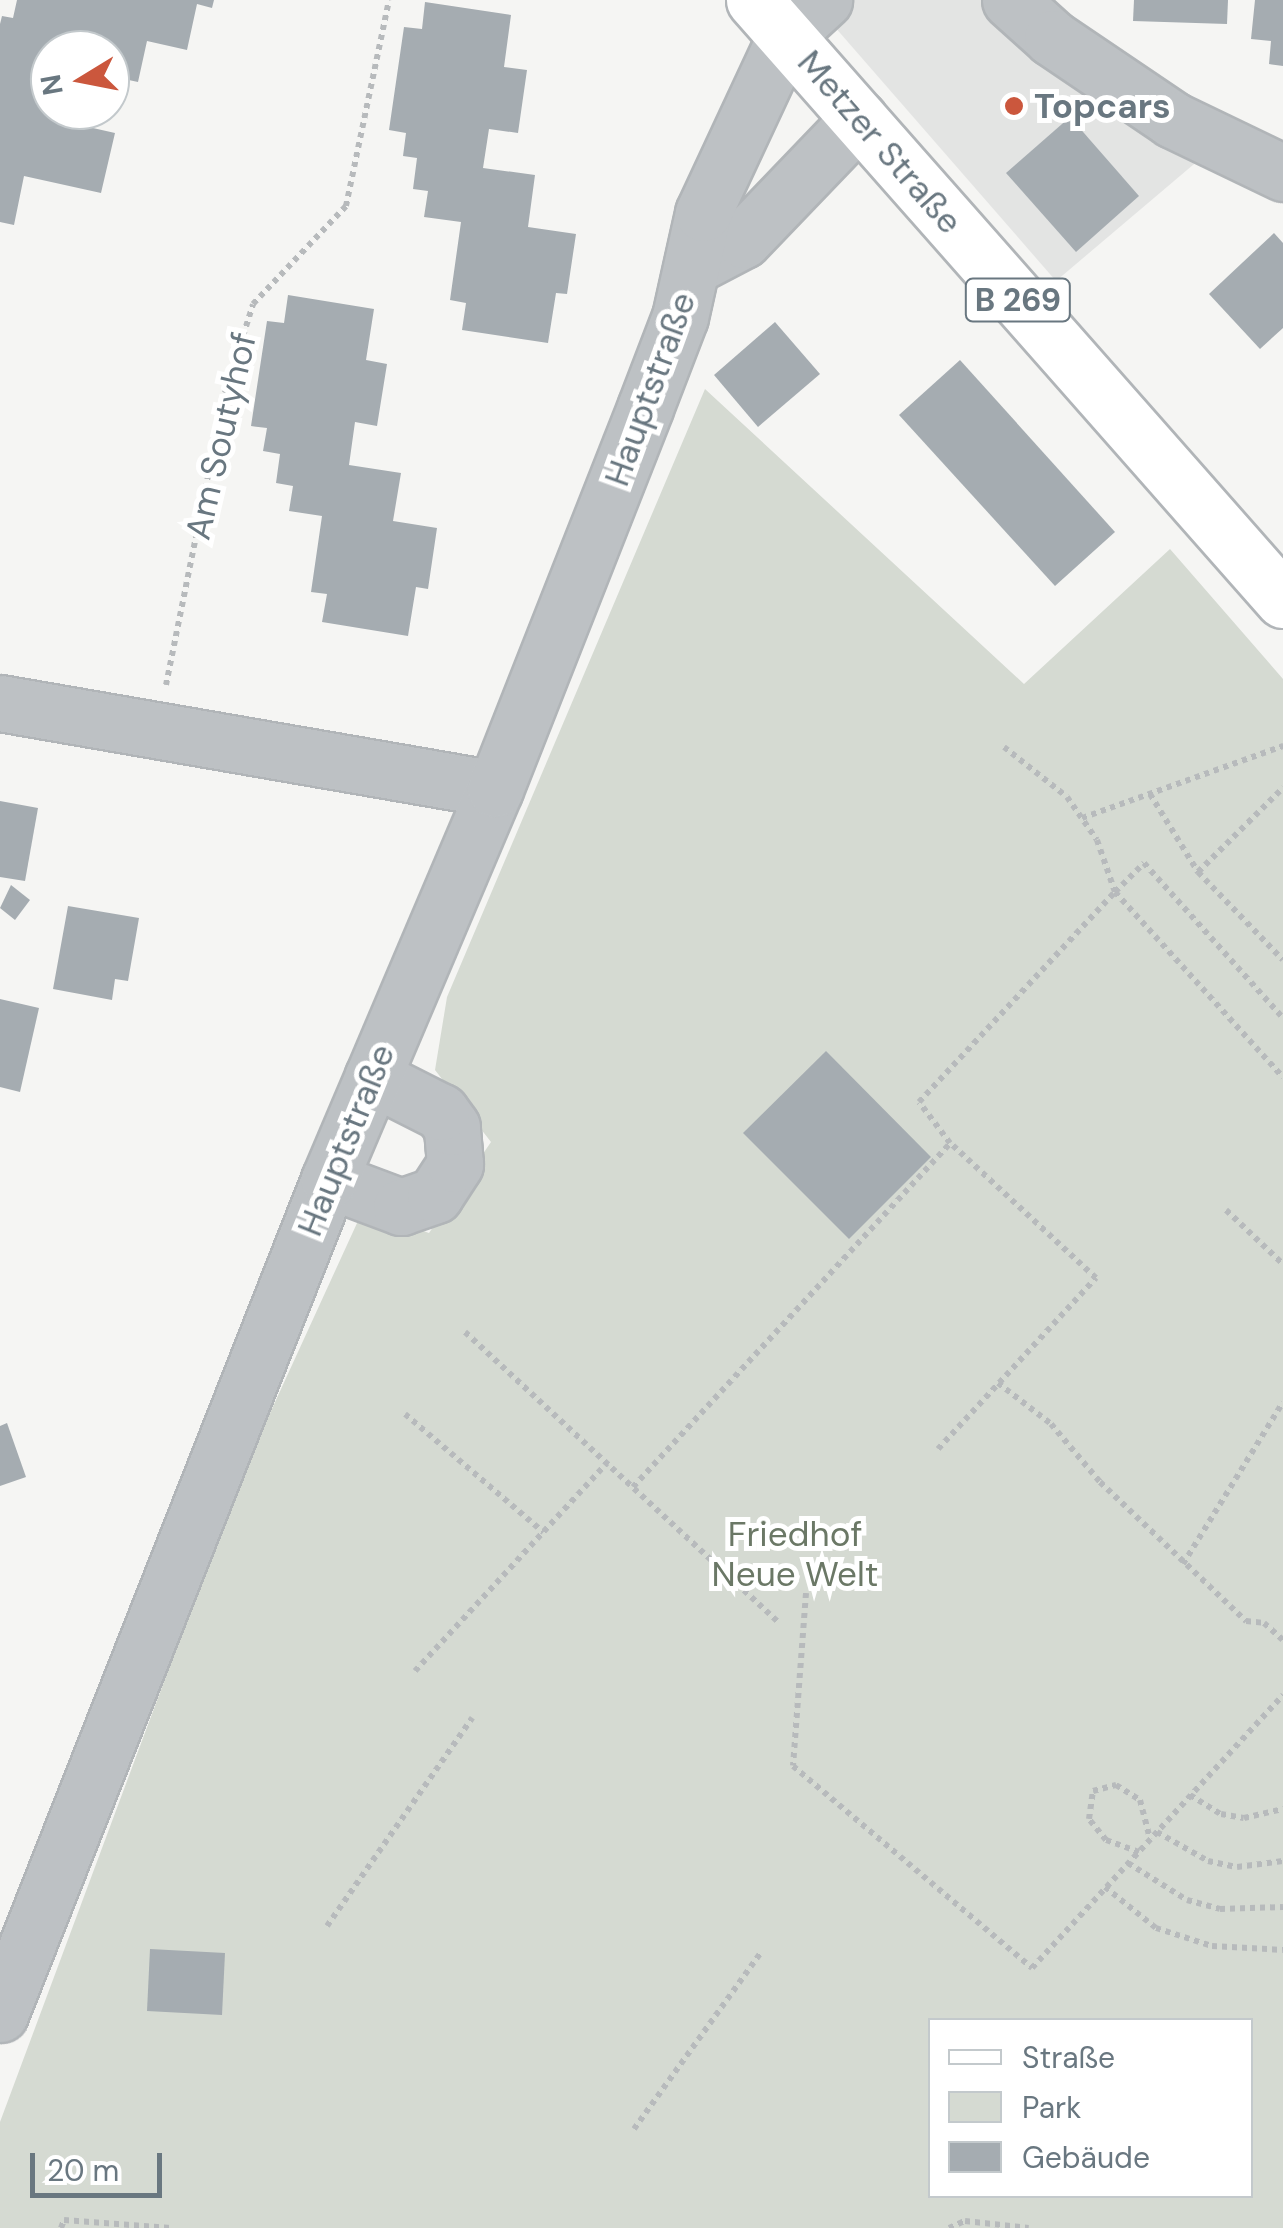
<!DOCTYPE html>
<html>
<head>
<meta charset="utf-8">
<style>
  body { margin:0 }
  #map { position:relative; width:1283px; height:2228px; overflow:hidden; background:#f5f5f3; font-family:"DM Sans",sans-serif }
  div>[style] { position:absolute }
  .built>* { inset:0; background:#e3e4e3 }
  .green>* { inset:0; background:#d5dad2 }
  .building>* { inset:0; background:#a5acb1 }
  .path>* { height:6px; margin-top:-3px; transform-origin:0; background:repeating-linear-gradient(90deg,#b7babc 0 5px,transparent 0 10px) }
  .roads { filter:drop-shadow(2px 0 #b1b5b8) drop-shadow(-2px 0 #b1b5b8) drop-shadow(0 2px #b1b5b8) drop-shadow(0 -2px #b1b5b8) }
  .minor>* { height:55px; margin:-27.5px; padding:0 27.5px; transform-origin:27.5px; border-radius:27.5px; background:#bdc1c4 }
  .major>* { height:55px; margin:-27.5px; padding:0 27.5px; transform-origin:27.5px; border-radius:27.5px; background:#fff }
  .dots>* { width:28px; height:28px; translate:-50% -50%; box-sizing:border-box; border:5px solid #fff; border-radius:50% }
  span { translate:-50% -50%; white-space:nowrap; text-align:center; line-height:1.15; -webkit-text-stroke:10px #fff; paint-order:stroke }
  .shield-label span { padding:2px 8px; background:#fff; border:2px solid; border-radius:8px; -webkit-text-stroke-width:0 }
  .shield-label { font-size:32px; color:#697780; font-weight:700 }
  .poi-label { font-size:35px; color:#697780; font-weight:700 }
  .left { translate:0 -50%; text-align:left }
  .street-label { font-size:35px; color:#697780 }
  .park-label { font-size:35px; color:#6b7866 }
  .legend { position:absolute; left:928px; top:2018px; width:325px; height:180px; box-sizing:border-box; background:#fff; border:2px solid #c3c9cc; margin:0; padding:12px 18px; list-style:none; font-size:30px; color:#697780 }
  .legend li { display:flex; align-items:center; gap:20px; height:50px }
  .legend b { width:50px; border:2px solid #c3c9cc }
  .north { position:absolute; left:30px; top:30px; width:100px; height:100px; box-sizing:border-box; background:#fff; border:2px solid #c3c9cc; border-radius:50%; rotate:260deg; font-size:28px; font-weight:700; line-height:40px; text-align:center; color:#697780 }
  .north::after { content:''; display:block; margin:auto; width:35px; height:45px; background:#cb573d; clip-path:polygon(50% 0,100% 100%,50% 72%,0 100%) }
  .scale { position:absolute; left:30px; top:2153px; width:132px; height:45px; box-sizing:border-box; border:5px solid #697780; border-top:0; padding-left:12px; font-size:30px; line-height:35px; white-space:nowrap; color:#697780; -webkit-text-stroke:8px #fff; paint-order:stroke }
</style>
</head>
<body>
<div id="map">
  <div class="built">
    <div style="clip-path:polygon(845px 0,993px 0,1200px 159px,1056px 281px,827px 18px)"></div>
  </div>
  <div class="green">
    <div style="clip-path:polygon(evenodd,705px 389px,1024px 684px,1170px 549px,1283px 679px,1283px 2228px,0 2228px,0 2122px,238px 1483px,363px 1210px,429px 1233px,491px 1142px,435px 1070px,447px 997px,705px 389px,931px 2020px,1250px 2020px,1250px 2196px,931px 2196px,931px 2020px)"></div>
  </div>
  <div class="building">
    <div style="clip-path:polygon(17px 0,214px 0,212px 8px,197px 4px,187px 50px,147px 41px,138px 82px,110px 76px,110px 50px,50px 50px,50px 110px,65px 110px,62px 121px,115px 133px,101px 193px,24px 176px,14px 225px,0 222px,0 24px,2px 16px,13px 18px)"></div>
    <div style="clip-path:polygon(1134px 0,1228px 0,1227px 24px,1133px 21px)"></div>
    <div style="clip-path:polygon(1255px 0,1283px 0,1283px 66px,1269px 64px,1271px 41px,1251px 39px)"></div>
    <div style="clip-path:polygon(425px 2px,511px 15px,504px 67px,527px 70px,518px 133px,489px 129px,483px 168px,535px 175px,528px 227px,576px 234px,567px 294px,556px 293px,548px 343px,462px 330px,466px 303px,450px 300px,461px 222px,424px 217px,428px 191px,413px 189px,417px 158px,403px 156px,406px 133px,389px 130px,404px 27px,422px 29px)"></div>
    <div style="clip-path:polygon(1070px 117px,1139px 196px,1076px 252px,1006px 173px)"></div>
    <div style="clip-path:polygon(1274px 233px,1283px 243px,1283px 328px,1260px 349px,1209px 294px)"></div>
    <div style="clip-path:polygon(288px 295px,374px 309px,366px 360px,387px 364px,377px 426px,355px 422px,349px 465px,401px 473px,393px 521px,437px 528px,428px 589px,416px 587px,408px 636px,322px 622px,327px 594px,311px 592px,322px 516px,289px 511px,293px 486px,276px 483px,280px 454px,263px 451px,267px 428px,251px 426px,267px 321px,284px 323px)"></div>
    <div style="clip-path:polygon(775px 322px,820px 374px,758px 427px,714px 375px)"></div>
    <div style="clip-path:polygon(960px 360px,1115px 532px,1055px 586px,899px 415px)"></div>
    <div style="clip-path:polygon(0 801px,38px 808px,25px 881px,0 877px)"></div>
    <div style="clip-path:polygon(11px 885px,30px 900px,15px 920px,0 908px)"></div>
    <div style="clip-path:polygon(68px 906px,139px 918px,128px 981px,115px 979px,112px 1000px,53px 989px)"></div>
    <div style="clip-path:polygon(0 999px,39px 1008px,20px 1092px,0 1087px)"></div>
    <div style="clip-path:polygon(826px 1051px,931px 1157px,849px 1239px,743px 1133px)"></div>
    <div style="clip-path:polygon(7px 1423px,26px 1477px,0 1486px,0 1426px)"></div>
    <div style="clip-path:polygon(150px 1949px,225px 1953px,222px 2015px,147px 2011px)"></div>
  </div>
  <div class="path">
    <div style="left:166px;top:685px;width:298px;rotate:-78.6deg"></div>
    <div style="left:225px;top:393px;width:93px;rotate:-72.5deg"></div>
    <div style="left:253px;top:304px;width:135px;rotate:-46.5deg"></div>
    <div style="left:346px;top:206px;width:210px;rotate:-78.2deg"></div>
    <div style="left:1004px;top:747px;width:80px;rotate:38.4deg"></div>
    <div style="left:1067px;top:797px;width:52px;rotate:55.1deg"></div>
    <div style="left:1097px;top:840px;width:55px;rotate:70.9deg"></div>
    <div style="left:1115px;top:892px;width:41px;rotate:-45deg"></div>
    <div style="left:1144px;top:863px;width:208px;rotate:48.1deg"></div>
    <div style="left:1150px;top:794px;width:92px;rotate:58.4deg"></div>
    <div style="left:1198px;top:872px;width:122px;rotate:46deg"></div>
    <div style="left:1082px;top:818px;width:214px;rotate:-19.7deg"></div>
    <div style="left:1198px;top:872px;width:120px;rotate:-44.7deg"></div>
    <div style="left:1226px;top:1210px;width:79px;rotate:43.5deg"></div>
    <div style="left:465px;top:1332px;width:427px;rotate:42.8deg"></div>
    <div style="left:998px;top:1383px;width:67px;rotate:37.7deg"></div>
    <div style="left:1051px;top:1424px;width:76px;rotate:49.8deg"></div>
    <div style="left:1100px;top:1482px;width:202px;rotate:43.6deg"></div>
    <div style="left:1246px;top:1621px;width:18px;rotate:6deg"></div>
    <div style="left:1264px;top:1623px;width:25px;rotate:42deg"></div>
    <div style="left:405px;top:1414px;width:182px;rotate:40.5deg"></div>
    <div style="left:938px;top:1449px;width:233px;rotate:-47.3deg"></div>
    <div style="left:1096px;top:1278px;width:199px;rotate:-137.2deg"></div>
    <div style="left:950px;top:1143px;width:51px;rotate:-127.1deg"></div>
    <div style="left:919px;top:1102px;width:287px;rotate:-47deg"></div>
    <div style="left:1115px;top:892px;width:250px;rotate:47.8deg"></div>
    <div style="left:633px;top:1487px;width:468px;rotate:-47.3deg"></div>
    <div style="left:1183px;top:1564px;width:190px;rotate:-58.3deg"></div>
    <div style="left:806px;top:1593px;width:173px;rotate:94.3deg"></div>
    <div style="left:793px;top:1766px;width:313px;rotate:40.2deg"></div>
    <div style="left:1032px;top:1968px;width:371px;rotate:-47.4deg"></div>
    <div style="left:415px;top:1671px;width:283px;rotate:-47.3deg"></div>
    <div style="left:1190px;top:1795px;width:36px;rotate:32deg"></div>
    <div style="left:1221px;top:1814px;width:23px;rotate:10deg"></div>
    <div style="left:1244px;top:1818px;width:40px;rotate:-13deg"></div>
    <div style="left:1157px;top:1832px;width:59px;rotate:29.6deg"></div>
    <div style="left:1208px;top:1861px;width:30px;rotate:12deg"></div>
    <div style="left:1237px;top:1867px;width:46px;rotate:-7.4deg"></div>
    <div style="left:1139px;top:1852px;width:35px;rotate:-160deg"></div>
    <div style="left:1106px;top:1840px;width:27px;rotate:-129deg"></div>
    <div style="left:1089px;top:1819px;width:28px;rotate:-82deg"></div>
    <div style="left:1093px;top:1791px;width:24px;rotate:-15deg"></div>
    <div style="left:1116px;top:1785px;width:28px;rotate:32deg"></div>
    <div style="left:1140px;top:1800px;width:40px;rotate:75.6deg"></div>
    <div style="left:1128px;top:1863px;width:70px;rotate:32.1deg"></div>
    <div style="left:1187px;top:1900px;width:34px;rotate:15deg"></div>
    <div style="left:1220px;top:1909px;width:63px;rotate:-1.8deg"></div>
    <div style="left:1105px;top:1887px;width:65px;rotate:38.8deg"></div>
    <div style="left:1156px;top:1928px;width:59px;rotate:17.8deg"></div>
    <div style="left:1212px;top:1946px;width:71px;rotate:3.2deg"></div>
    <div style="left:327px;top:1926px;width:254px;rotate:-55.1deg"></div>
    <div style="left:634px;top:2129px;width:218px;rotate:-54.3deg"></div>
    <div style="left:61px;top:2228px;width:9px;rotate:-69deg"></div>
    <div style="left:64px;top:2220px;width:107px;rotate:4.3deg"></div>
    <div style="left:949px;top:2228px;width:17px;rotate:-24deg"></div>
    <div style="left:965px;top:2221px;width:64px;rotate:6.2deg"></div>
  </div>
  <div class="roads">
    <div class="minor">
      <div style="left:1010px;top:0;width:57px;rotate:42.1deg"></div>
      <div style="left:1052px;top:38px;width:146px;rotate:34.1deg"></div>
      <div style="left:1173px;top:120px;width:122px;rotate:25.7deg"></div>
      <div style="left:693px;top:266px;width:56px;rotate:-27.5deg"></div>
      <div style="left:743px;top:240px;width:168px;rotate:-46.2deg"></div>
      <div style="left:0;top:703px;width:502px;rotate:9.86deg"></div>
      <div style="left:329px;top:1180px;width:77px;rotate:20.6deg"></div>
      <div style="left:401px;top:1207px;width:36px;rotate:-19deg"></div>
      <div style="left:435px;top:1195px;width:37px;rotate:-57deg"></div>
      <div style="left:455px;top:1164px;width:37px;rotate:-95deg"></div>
      <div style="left:452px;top:1127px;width:19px;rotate:-126deg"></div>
      <div style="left:441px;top:1112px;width:77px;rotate:-153.1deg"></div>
      <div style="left:0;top:2014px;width:897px;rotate:-68.47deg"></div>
      <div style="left:329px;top:1180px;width:425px;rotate:-67deg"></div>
      <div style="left:495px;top:789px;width:409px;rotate:-68.5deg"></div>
      <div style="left:645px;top:408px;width:97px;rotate:-69deg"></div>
      <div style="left:680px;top:317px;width:107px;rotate:-77.5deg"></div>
      <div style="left:703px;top:213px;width:196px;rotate:-65deg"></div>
      <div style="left:786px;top:35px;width:52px;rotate:-42.6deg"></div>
    </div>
    <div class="major">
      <div style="left:754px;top:0;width:800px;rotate:48.6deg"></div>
    </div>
  </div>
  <div class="dots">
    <div style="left:1014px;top:106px;background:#cb573d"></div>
  </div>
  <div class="shield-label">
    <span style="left:1018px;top:300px">B 269</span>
  </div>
  <div class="poi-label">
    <span class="left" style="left:1034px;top:106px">Topcars</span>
  </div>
  <div class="street-label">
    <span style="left:880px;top:142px;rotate:49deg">Metzer Straße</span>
    <span style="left:650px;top:389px;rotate:-70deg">Hauptstraße</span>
    <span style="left:221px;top:436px;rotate:-77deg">Am Soutyhof</span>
    <span style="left:346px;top:1140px;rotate:-68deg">Hauptstraße</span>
  </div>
  <div class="park-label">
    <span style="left:795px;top:1554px">Friedhof<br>Neue Welt</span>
  </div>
  <ul class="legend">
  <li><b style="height:12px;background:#fff"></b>Straße</li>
  <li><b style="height:28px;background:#d5dad2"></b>Park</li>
  <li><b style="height:28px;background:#a5acb1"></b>Gebäude</li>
  </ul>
  <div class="north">N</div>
  <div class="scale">20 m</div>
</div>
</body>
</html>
